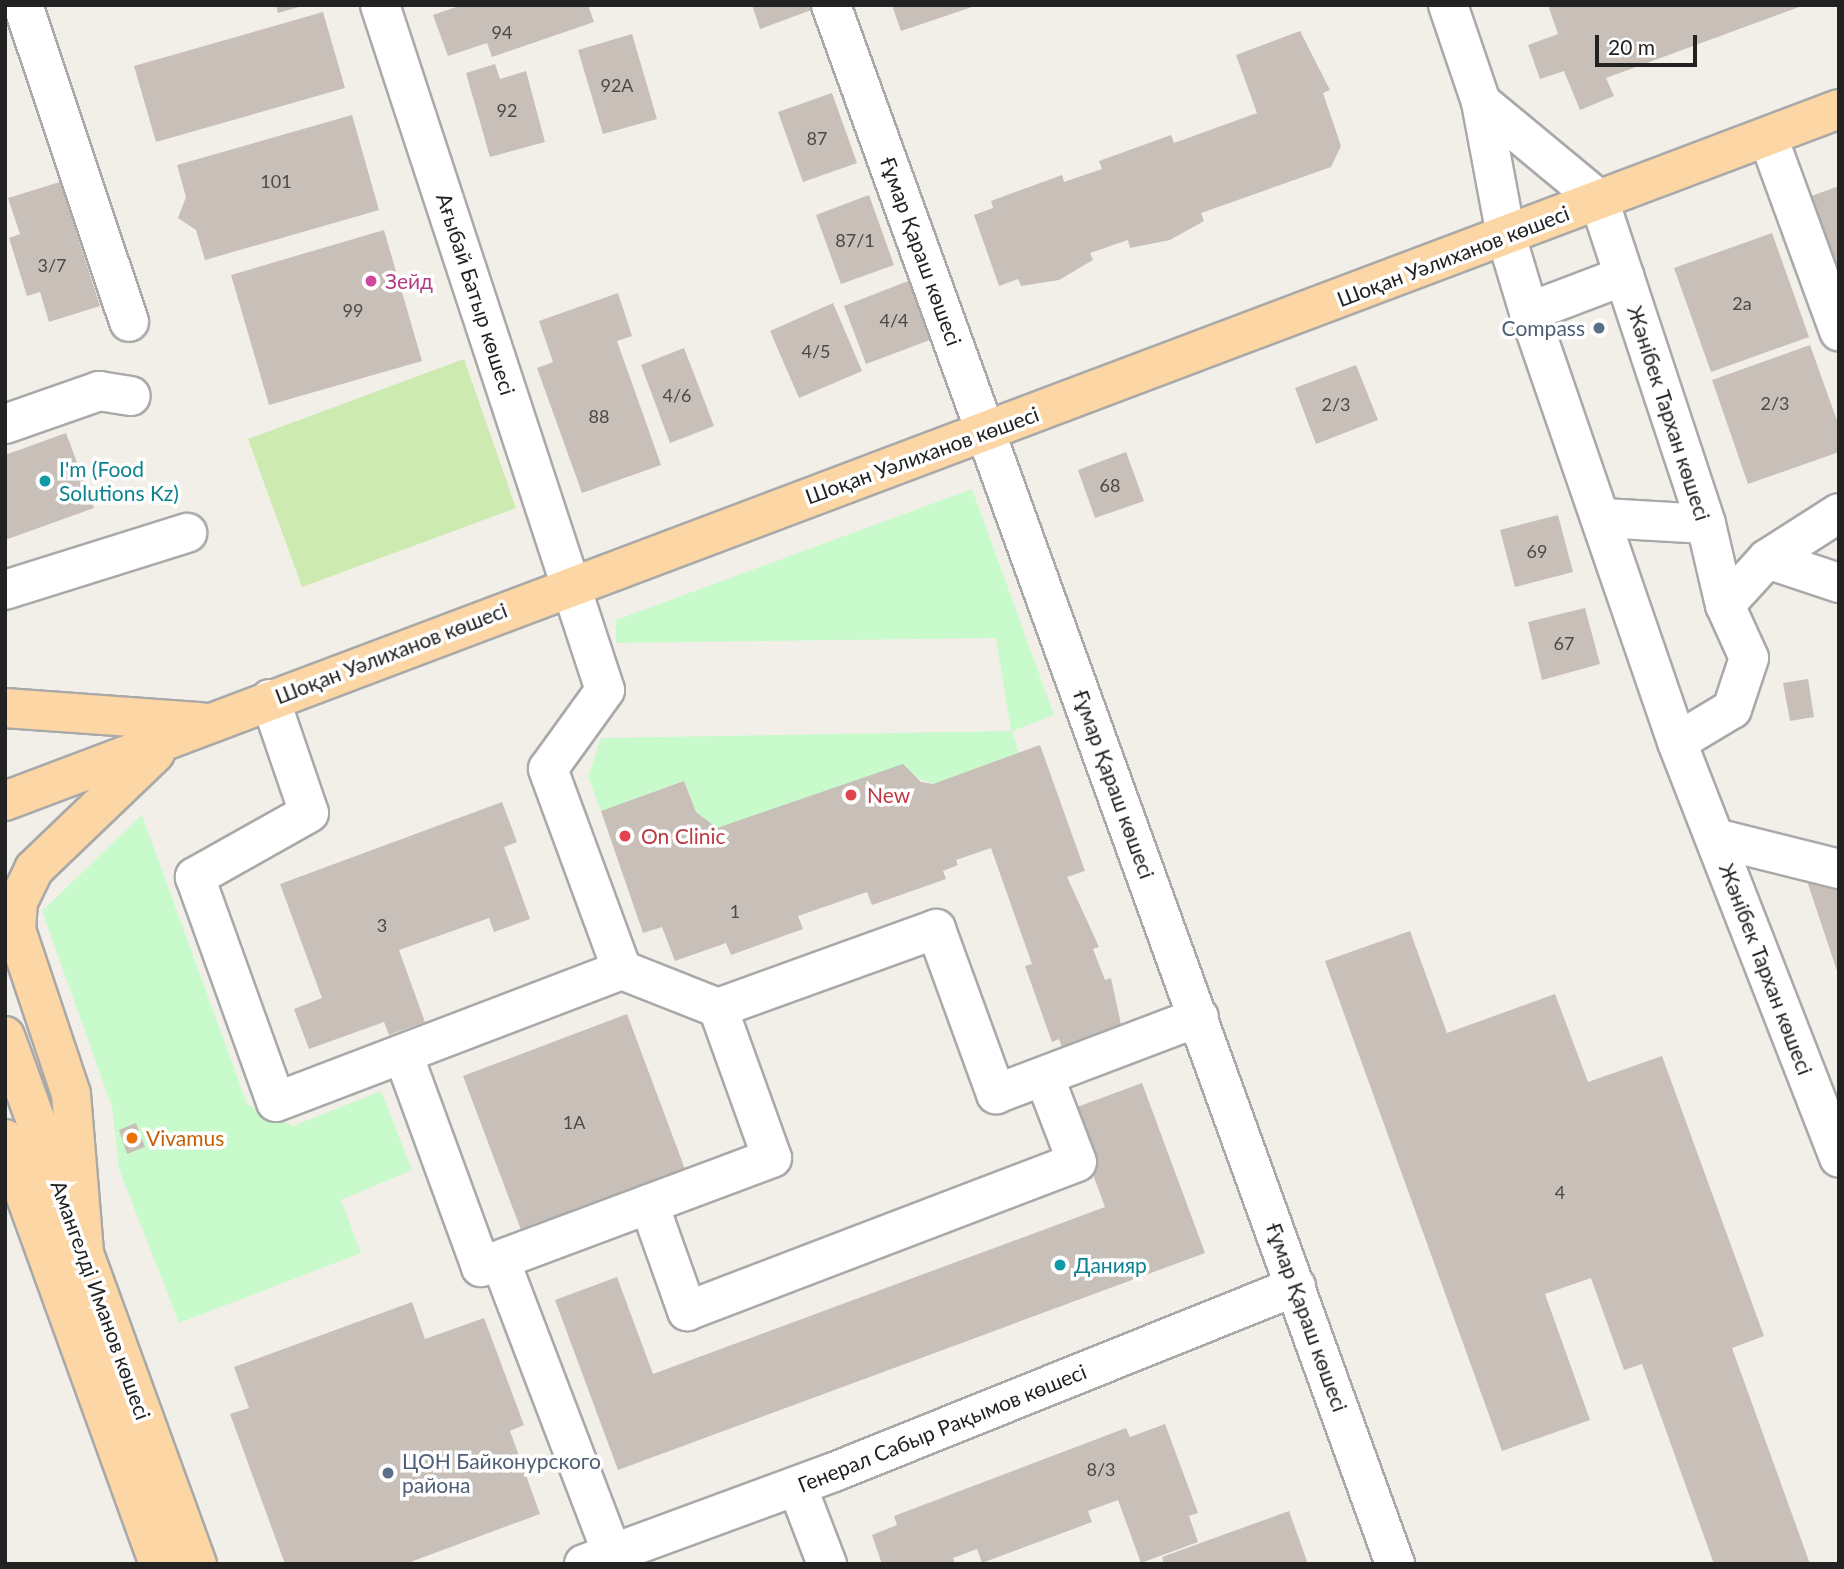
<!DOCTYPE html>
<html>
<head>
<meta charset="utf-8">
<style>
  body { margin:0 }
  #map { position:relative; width:1844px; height:1569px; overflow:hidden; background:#f2efe9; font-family:Lato,sans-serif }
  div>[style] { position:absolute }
  .grass>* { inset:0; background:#cdebb0 }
  .park>* { inset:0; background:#c8facc }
  .building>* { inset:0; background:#c7bfb8 }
  .roads { filter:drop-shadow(2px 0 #a9a9a9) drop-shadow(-2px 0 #a9a9a9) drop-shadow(0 2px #a9a9a9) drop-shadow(0 -2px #a9a9a9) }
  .minor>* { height:38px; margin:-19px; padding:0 19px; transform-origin:19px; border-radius:19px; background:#fff }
  .major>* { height:38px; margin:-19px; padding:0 19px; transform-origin:19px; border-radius:19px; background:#fcd6a4 }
  .dots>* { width:19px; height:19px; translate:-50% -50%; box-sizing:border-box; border:4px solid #fff; border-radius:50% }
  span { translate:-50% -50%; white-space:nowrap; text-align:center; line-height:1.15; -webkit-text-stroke:7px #fff; paint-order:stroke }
  .number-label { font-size:18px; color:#4b4948 }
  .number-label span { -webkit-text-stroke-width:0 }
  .street-label { font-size:21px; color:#222 }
  .hotel-label { font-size:21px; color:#b23c85 }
  .left { translate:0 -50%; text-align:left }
  .service-label { font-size:21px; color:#4e5e75 }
  .right { translate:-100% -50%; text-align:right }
  .culture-label { font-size:21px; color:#0d838f }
  .health-label { font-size:21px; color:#be3a42 }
  .food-label { font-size:21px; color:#c56008 }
  .frame { position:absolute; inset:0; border:7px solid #222; pointer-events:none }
  .scale { position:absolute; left:1595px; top:35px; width:102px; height:32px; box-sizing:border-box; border:4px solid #222; border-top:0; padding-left:9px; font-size:21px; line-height:24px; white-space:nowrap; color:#222; -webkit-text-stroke:5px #fff; paint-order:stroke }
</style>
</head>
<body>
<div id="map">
  <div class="grass">
    <div style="clip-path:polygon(464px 359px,516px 508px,302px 587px,248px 439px)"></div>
  </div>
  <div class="park">
    <div style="clip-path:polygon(972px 489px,1054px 715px,1012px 731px,1019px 753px,933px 784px,911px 775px,717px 828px,696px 812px,684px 781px,601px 811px,588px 777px,601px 738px,1011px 731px,996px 638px,616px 643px,616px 620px)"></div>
    <div style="clip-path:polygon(142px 815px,247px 1104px,293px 1126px,381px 1091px,412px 1170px,341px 1200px,361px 1253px,179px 1323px,119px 1169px,112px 1107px,42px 911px)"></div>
  </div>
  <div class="building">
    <div style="clip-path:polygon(276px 5px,302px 5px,302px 6px,278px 13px)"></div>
    <div style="clip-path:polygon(462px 5px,588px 5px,594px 22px,492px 57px,487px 43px,448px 56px,433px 15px)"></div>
    <div style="clip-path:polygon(752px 5px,813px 5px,814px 9px,760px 29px)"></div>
    <div style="clip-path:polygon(892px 5px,975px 5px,975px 6px,901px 31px)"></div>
    <div style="clip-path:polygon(1548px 5px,1802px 5px,1802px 6px,1606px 78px,1614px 96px,1580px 110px,1564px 71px,1540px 79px,1528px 45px,1558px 34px)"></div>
    <div style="clip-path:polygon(323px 12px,345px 88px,156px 142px,134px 66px)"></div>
    <div style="clip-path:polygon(1300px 31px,1330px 90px,1323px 93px,1341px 146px,1331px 167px,1201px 213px,1204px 221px,1170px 240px,1130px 248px,1128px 240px,1090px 253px,1093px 260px,1059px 280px,1021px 286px,1018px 279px,999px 286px,974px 215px,993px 208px,991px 201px,1062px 175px,1064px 182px,1102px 169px,1099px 161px,1171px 135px,1174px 143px,1257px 113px,1236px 55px)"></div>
    <div style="clip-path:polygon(632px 34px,657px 119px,603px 134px,578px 50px)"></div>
    <div style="clip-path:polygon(495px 64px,500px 79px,526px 71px,545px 142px,490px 157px,466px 73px)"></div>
    <div style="clip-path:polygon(832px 93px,857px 163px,803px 182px,778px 112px)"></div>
    <div style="clip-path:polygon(352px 115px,379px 210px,205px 260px,196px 230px,178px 218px,186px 197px,177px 165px)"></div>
    <div style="clip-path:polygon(60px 182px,100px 306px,49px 322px,40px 292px,27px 296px,9px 238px,20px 234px,8px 198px)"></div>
    <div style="clip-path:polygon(1839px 186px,1839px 296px,1803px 199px)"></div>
    <div style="clip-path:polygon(869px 195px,894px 265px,841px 284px,816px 215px)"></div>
    <div style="clip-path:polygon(384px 230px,422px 361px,269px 405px,231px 275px)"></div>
    <div style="clip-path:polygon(1772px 233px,1809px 337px,1711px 372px,1674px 268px)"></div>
    <div style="clip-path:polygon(921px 276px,943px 335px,866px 364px,844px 306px)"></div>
    <div style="clip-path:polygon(618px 293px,632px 336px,617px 341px,661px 465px,582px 493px,537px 368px,553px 362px,539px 321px)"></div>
    <div style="clip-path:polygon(833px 303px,862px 371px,799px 398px,770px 331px)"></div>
    <div style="clip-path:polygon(1810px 345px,1839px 426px,1839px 452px,1748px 484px,1712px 380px)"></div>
    <div style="clip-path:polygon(684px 348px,714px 426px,670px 443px,641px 365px)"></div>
    <div style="clip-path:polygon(1356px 365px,1378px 420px,1316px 444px,1295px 388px)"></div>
    <div style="clip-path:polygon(66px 433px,94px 508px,5px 540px,5px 455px)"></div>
    <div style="clip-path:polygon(1126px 452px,1144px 501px,1095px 518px,1078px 470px)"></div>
    <div style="clip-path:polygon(1558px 515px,1573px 572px,1515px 587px,1500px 530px)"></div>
    <div style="clip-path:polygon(1585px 608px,1600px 664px,1542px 680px,1528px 622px)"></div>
    <div style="clip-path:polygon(1808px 679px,1814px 717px,1790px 721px,1783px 683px)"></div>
    <div style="clip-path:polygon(1040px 745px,1085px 871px,1067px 877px,1099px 947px,1093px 949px,1105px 980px,1111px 978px,1123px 1034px,1065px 1055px,1059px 1039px,1052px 1042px,1025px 966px,1032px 964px,991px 848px,956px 860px,958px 865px,943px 871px,946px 879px,872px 905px,867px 892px,798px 916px,803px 929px,731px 955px,726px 943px,675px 961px,662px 927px,643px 933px,601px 811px,684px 781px,696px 812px,717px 828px,903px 764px,921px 782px,933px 784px)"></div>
    <div style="clip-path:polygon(502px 802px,517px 842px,504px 847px,530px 919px,494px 932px,489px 918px,399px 950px,425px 1022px,389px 1035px,384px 1022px,309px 1049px,294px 1009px,322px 998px,280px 884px)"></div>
    <div style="clip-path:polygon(1805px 875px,1839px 885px,1839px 974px,1838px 974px)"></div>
    <div style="clip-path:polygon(1410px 931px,1447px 1033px,1555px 994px,1588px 1082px,1662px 1056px,1764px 1336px,1732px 1348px,1810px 1564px,1714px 1564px,1642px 1364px,1624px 1370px,1591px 1278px,1545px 1294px,1590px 1420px,1502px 1451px,1325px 961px)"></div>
    <div style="clip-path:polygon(627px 1014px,685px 1169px,521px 1230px,463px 1076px)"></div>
    <div style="clip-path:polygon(1142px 1083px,1205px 1253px,618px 1470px,555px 1300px,617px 1277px,653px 1374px,1105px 1207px,1069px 1110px)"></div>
    <div style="clip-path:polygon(136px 1123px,145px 1147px,127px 1154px,119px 1130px)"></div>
    <div style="clip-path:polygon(412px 1302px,425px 1339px,484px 1318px,524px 1425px,510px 1431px,540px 1514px,405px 1564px,285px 1564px,230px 1414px,249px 1408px,234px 1367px)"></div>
    <div style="clip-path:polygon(1165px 1424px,1198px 1513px,1189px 1516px,1198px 1542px,1141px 1563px,1118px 1500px,1088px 1511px,1092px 1522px,982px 1563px,977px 1549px,953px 1558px,955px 1564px,882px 1564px,872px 1535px,897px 1525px,894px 1516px,1126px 1428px,1130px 1437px)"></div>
    <div style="clip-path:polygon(1289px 1511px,1308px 1564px,1164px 1564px,1162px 1557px)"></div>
  </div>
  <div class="roads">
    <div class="minor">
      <div style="left:23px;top:5px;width:334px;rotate:71.5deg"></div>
      <div style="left:380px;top:5px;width:721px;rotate:71.82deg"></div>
      <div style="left:605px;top:690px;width:97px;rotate:125.8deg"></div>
      <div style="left:548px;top:769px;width:214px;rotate:69.8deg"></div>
      <div style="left:831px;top:5px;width:1658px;rotate:70.11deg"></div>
      <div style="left:1448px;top:5px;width:102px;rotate:71.2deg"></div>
      <div style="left:1481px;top:102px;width:136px;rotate:79.4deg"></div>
      <div style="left:1506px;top:236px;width:79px;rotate:73.2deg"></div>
      <div style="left:1529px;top:312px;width:455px;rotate:71deg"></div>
      <div style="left:1677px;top:742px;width:446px;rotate:68.7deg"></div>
      <div style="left:1481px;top:102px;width:153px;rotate:39.7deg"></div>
      <div style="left:1599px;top:200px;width:341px;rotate:71.7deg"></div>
      <div style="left:1706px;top:524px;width:83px;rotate:76.8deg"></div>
      <div style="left:1725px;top:605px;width:58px;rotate:65.6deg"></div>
      <div style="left:1749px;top:658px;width:54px;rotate:108.4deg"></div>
      <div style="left:1732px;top:709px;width:64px;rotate:149deg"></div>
      <div style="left:1768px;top:137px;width:207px;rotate:69.9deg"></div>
      <div style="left:1529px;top:312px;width:102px;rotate:-20.8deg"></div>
      <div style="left:5px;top:424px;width:100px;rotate:-19.3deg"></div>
      <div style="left:99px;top:391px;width:32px;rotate:9deg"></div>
      <div style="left:1603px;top:518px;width:103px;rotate:3.3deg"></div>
      <div style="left:1767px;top:559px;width:85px;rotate:-32.6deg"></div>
      <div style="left:5px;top:590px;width:191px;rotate:-17.4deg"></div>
      <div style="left:1725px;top:605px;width:62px;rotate:-47.6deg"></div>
      <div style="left:1767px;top:559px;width:76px;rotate:18.4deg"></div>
      <div style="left:270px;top:699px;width:120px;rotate:71.1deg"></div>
      <div style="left:309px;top:813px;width:131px;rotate:150.7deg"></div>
      <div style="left:195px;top:877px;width:239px;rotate:70.2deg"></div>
      <div style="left:276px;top:1102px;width:370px;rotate:-20.9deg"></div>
      <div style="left:622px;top:970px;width:103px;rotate:21.6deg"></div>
      <div style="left:718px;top:1008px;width:159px;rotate:70.2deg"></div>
      <div style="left:772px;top:1158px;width:311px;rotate:159.5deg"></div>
      <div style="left:481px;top:1267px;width:227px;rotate:-110.1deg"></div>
      <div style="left:1715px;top:838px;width:128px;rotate:14deg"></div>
      <div style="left:718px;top:1008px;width:232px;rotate:-19.9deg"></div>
      <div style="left:936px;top:929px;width:176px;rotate:70deg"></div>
      <div style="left:996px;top:1094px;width:217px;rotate:-20.8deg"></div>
      <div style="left:649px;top:1204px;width:114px;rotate:70.4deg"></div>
      <div style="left:687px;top:1311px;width:417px;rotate:-20.9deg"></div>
      <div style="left:1077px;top:1162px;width:92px;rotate:-111deg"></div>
      <div style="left:500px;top:1260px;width:315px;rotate:69.1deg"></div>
      <div style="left:797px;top:1486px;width:84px;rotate:69deg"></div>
      <div style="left:584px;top:1564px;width:266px;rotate:-20.2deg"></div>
      <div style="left:834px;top:1472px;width:498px;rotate:-21.9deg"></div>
    </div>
    <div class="major">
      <div style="left:5px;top:708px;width:197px;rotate:4.1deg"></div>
      <div style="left:5px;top:801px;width:1960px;rotate:-20.67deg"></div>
      <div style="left:5px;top:1036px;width:562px;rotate:70.02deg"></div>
      <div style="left:5px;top:1139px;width:452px;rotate:70.1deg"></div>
      <div style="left:84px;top:1252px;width:159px;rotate:-94.7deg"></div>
      <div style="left:71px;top:1094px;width:173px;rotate:-108.5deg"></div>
      <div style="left:16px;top:930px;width:28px;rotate:-86deg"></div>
      <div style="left:18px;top:902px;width:37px;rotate:-64deg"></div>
      <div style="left:34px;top:869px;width:168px;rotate:-43.8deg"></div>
    </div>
  </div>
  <div class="dots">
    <div style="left:371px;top:281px;background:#d1479c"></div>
    <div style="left:1599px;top:328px;background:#5c6f8a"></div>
    <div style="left:45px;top:481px;background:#0f9aa8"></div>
    <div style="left:851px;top:795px;background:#e0444e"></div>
    <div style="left:625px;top:836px;background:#e0444e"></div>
    <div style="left:132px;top:1138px;background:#e8710a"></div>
    <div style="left:1060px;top:1265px;background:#0f9aa8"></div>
    <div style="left:388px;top:1473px;background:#5c6f8a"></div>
  </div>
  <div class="number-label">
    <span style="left:502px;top:32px">94</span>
    <span style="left:617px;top:85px">92А</span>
    <span style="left:507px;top:110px">92</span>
    <span style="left:817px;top:138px">87</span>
    <span style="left:276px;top:181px">101</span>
    <span style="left:855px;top:240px">87/1</span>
    <span style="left:52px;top:265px">3/7</span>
    <span style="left:1742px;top:303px">2а</span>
    <span style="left:353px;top:310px">99</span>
    <span style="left:894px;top:320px">4/4</span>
    <span style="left:816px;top:351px">4/5</span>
    <span style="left:677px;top:395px">4/6</span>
    <span style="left:1775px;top:403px">2/3</span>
    <span style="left:1336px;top:404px">2/3</span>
    <span style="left:599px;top:416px">88</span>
    <span style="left:1110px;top:485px">68</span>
    <span style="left:1537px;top:551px">69</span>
    <span style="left:1564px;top:643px">67</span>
    <span style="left:735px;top:911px">1</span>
    <span style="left:382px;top:925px">3</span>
    <span style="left:574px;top:1122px">1А</span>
    <span style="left:1560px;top:1192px">4</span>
    <span style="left:1101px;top:1469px">8/3</span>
  </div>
  <div class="street-label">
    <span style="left:921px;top:251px;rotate:70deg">Ғұмар Қараш көшесі</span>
    <span style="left:1453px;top:256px;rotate:-21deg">Шоқан Уәлиханов көшесі</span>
    <span style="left:476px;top:294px;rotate:72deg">Ағыбай Батыр көшесі</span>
    <span style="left:1669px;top:413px;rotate:72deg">Жәнібек Тархан көшесі</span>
    <span style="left:922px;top:455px;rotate:-20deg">Шоқан Уәлиханов көшесі</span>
    <span style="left:391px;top:653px;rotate:-21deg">Шоқан Уәлиханов көшесі</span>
    <span style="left:1114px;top:784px;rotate:70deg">Ғұмар Қараш көшесі</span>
    <span style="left:1766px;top:969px;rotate:69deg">Жәнібек Тархан көшесі</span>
    <span style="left:101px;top:1300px;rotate:70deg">Амангелді Иманов көшесі</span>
    <span style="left:1307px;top:1317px;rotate:70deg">Ғұмар Қараш көшесі</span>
    <span style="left:942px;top:1428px;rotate:-22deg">Генерал Сабыр Рақымов көшесі</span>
  </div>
  <div class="hotel-label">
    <span class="left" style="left:385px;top:281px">Зейд</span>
  </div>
  <div class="service-label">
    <span class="right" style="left:1585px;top:328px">Compass</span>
    <span class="left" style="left:402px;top:1473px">ЦОН Байконурского<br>района</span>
  </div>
  <div class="culture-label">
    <span class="left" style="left:59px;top:481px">I'm (Food<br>Solutions Kz)</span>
    <span class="left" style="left:1074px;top:1265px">Данияр</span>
  </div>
  <div class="health-label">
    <span class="left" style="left:867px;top:795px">New</span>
    <span class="left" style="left:641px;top:836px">On Clinic</span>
  </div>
  <div class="food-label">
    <span class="left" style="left:146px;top:1138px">Vivamus</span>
  </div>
  <div class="frame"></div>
  <div class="scale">20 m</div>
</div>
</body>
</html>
